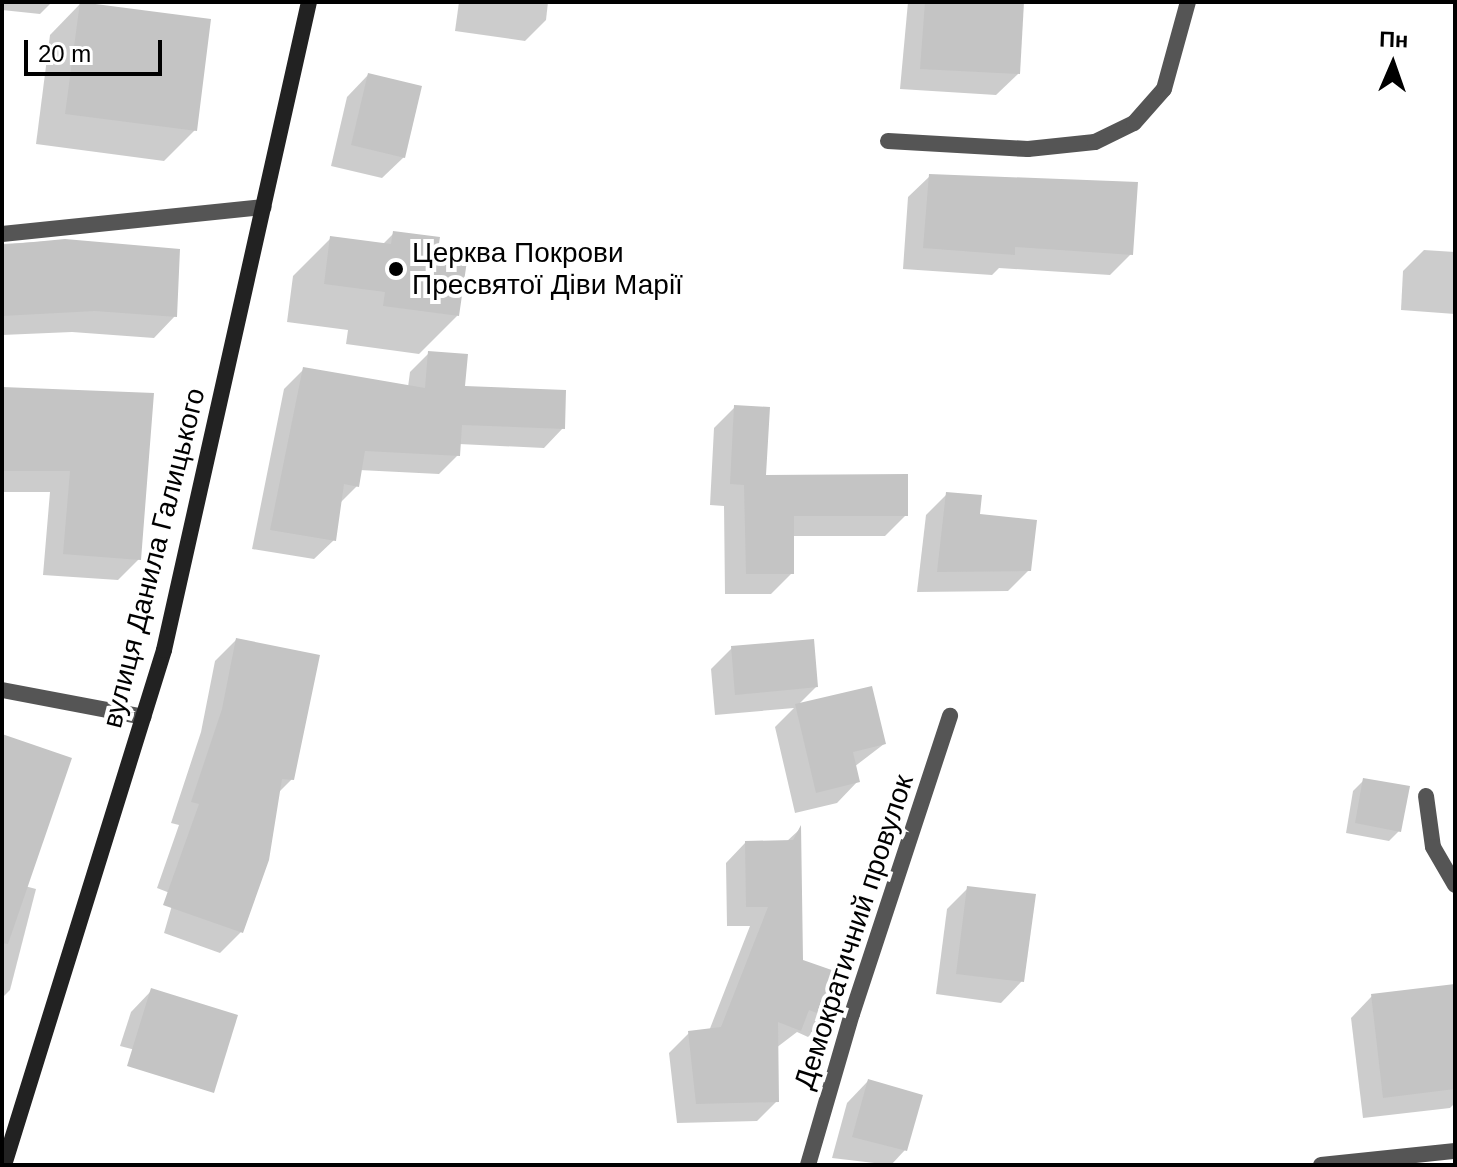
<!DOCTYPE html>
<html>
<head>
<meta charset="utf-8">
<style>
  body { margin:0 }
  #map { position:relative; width:1457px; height:1167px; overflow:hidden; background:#fff; font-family:Arial,sans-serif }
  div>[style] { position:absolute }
  .shadow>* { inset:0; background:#0003 }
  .building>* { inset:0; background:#c4c4c4 }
  .lane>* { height:16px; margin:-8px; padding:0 8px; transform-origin:8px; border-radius:8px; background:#555 }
  .street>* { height:16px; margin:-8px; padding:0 8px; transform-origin:8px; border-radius:8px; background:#555 }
  .secondary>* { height:16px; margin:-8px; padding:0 8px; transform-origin:8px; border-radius:8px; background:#222 }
  .dots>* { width:22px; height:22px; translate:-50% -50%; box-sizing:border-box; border:4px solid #fff; border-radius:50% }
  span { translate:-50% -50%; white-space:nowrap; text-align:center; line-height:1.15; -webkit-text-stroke:8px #fff; paint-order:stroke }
  .poi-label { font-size:28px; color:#000 }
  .left { translate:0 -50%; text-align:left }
  .street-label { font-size:28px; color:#000 }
  .frame { position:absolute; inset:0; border:4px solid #000; pointer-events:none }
  .north { position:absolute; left:1353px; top:24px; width:80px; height:80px; -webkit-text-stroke:6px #fff; paint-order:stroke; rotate:2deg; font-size:22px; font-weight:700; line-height:32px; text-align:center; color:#000 }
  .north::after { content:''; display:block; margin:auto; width:28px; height:36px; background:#000; clip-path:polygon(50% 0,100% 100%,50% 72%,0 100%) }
  .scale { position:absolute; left:24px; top:40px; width:138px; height:36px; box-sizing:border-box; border:4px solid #000; border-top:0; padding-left:10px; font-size:24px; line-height:28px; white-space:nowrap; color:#000; -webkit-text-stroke:6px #fff; paint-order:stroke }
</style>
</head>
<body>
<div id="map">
  <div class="shadow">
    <div style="clip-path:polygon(2px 2px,52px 2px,40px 14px,2px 10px)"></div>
    <div style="clip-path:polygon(459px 2px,548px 2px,546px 20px,525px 41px,455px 31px)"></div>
    <div style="clip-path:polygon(908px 2px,1022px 2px,1018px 74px,996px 95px,900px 89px)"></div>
    <div style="clip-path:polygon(80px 4px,195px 130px,164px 161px,36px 144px,50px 35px)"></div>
    <div style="clip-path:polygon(368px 75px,404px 157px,382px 178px,331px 166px,347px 97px)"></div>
    <div style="clip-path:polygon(930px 176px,1131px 254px,1110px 275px,999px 268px,992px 275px,903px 269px,908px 197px)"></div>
    <div style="clip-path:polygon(394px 233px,436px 251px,457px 316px,419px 354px,346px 344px,348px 330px,287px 322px,293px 276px,331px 238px,382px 245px)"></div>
    <div style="clip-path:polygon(73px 240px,175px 316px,154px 338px,72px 332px,2px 335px,2px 244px)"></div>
    <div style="clip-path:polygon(1424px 250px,1455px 252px,1455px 314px,1401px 310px,1403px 271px)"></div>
    <div style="clip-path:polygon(429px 353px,462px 388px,563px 428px,544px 448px,459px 444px,458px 455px,439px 474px,359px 470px,357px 486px,340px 503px,334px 540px,314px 559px,252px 549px,284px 389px,304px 369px,408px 387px,410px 372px)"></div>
    <div style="clip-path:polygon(2px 389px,152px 395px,139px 559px,118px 580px,43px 575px,50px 492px,2px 492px)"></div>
    <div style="clip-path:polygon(735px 407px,764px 478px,906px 515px,885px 536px,792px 536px,792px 573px,771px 594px,725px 594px,724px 506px,710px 505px,714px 428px)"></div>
    <div style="clip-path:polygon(947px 494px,1029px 570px,1008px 591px,917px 592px,926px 515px)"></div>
    <div style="clip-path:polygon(236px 640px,292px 779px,277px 794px,241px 932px,220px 953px,164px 933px,175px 895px,157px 888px,179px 825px,171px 823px,201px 732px,215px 661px)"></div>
    <div style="clip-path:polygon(732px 648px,816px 687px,797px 706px,884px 744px,854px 767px,858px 781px,837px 803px,795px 813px,775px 727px,794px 708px,715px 715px,711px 669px)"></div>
    <div style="clip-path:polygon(1364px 780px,1399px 831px,1389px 841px,1346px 833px,1353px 791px)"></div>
    <div style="clip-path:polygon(799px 830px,801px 961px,828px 1017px,808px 1037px,797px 1032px,776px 1048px,777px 1101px,757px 1121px,677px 1123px,669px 1053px,689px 1033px,709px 1031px,750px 926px,727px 926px,726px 863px,745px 843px,786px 842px)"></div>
    <div style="clip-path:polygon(2px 880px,36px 889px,10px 990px,2px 998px)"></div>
    <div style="clip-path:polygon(968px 888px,1022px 981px,1001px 1003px,936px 994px,947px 909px)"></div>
    <div style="clip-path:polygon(1455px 987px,1455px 1103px,1450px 1108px,1363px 1118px,1351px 1018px,1372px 996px)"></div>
    <div style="clip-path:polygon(152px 990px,205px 1068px,120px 1046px,131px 1012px)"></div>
    <div style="clip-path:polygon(868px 1081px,905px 1150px,891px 1165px,832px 1158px,847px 1103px)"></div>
  </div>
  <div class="building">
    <div style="clip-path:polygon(80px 2px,211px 19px,197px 131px,65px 114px)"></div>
    <div style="clip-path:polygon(925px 2px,1024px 2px,1020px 74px,920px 69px)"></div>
    <div style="clip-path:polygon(368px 73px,422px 86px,405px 158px,351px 145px)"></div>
    <div style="clip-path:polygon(929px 174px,1138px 182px,1133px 255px,1015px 247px,1015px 255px,923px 248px)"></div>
    <div style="clip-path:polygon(393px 231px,440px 237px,438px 250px,468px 254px,459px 316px,383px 306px,385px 292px,324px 284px,330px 236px,391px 244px)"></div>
    <div style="clip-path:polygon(65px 239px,180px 249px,177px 317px,95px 311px,2px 316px,2px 245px)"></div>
    <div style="clip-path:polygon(428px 351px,468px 354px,465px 386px,566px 390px,565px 429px,462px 425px,460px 456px,365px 451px,359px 487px,344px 484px,336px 541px,270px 530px,303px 367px,425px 388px)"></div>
    <div style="clip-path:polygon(2px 387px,154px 393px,141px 560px,63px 554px,70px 471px,2px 471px)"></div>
    <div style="clip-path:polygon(734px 405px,770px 407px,766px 475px,908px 474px,908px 516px,794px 516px,794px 574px,746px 574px,744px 485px,730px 484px)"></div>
    <div style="clip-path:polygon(946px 492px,982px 495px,980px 514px,1037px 520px,1031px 571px,937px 572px)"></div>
    <div style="clip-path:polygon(236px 638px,320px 655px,294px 780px,282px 779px,269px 860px,243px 933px,163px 905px,199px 804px,191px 802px,222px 709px)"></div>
    <div style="clip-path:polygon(814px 639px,818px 687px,735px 695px,731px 646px)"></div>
    <div style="clip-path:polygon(872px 686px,886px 744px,853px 752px,860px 782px,816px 793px,795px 704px)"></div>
    <div style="clip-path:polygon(2px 734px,72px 758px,8px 944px,2px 943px)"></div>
    <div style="clip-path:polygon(1363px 778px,1410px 786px,1401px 832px,1355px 823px)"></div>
    <div style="clip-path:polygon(801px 825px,803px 960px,846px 975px,830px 1018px,809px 1010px,801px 1031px,778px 1022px,779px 1102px,696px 1104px,688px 1031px,721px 1027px,768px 907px,746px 907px,745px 841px,793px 840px)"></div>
    <div style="clip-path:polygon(967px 886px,1036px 894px,1024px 982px,956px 974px)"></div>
    <div style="clip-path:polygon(1455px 984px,1455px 1089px,1383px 1098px,1371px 994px)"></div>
    <div style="clip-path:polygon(151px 988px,238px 1015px,214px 1093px,127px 1066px)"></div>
    <div style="clip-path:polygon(868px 1079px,923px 1095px,907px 1151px,852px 1137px)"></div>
  </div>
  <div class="lane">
    <div style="left:2px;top:234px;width:263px;rotate:-5.9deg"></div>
  </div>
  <div class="street">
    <div style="left:888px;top:141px;width:140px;rotate:3.3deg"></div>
    <div style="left:1028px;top:149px;width:67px;rotate:-6deg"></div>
    <div style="left:1095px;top:142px;width:43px;rotate:-26deg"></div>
    <div style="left:1134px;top:123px;width:45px;rotate:-48.6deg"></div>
    <div style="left:1164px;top:89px;width:90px;rotate:-74.6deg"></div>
    <div style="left:2px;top:690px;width:144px;rotate:10.8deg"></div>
    <div style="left:1426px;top:796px;width:51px;rotate:82.2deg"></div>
    <div style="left:1433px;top:847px;width:44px;rotate:59.9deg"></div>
    <div style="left:808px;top:1165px;width:157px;rotate:-73.8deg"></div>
    <div style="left:852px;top:1014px;width:314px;rotate:-71.8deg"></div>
    <div style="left:1321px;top:1165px;width:135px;rotate:-6deg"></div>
  </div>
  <div class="secondary">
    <div style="left:4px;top:1165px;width:539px;rotate:-72.74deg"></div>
    <div style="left:164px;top:650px;width:664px;rotate:-77.39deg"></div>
  </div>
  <div class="dots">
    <div style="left:396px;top:269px;background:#000"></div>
  </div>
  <div class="poi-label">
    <span class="left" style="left:412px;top:269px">Церква Покрови<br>Пресвятої Діви Марії</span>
  </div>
  <div class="street-label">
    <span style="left:154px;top:558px;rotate:-76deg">вулиця Данила Галицького</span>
    <span style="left:854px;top:932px;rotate:-72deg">Демократичний провулок</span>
  </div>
  <div class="frame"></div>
  <div class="north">Пн</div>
  <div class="scale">20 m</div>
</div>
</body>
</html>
